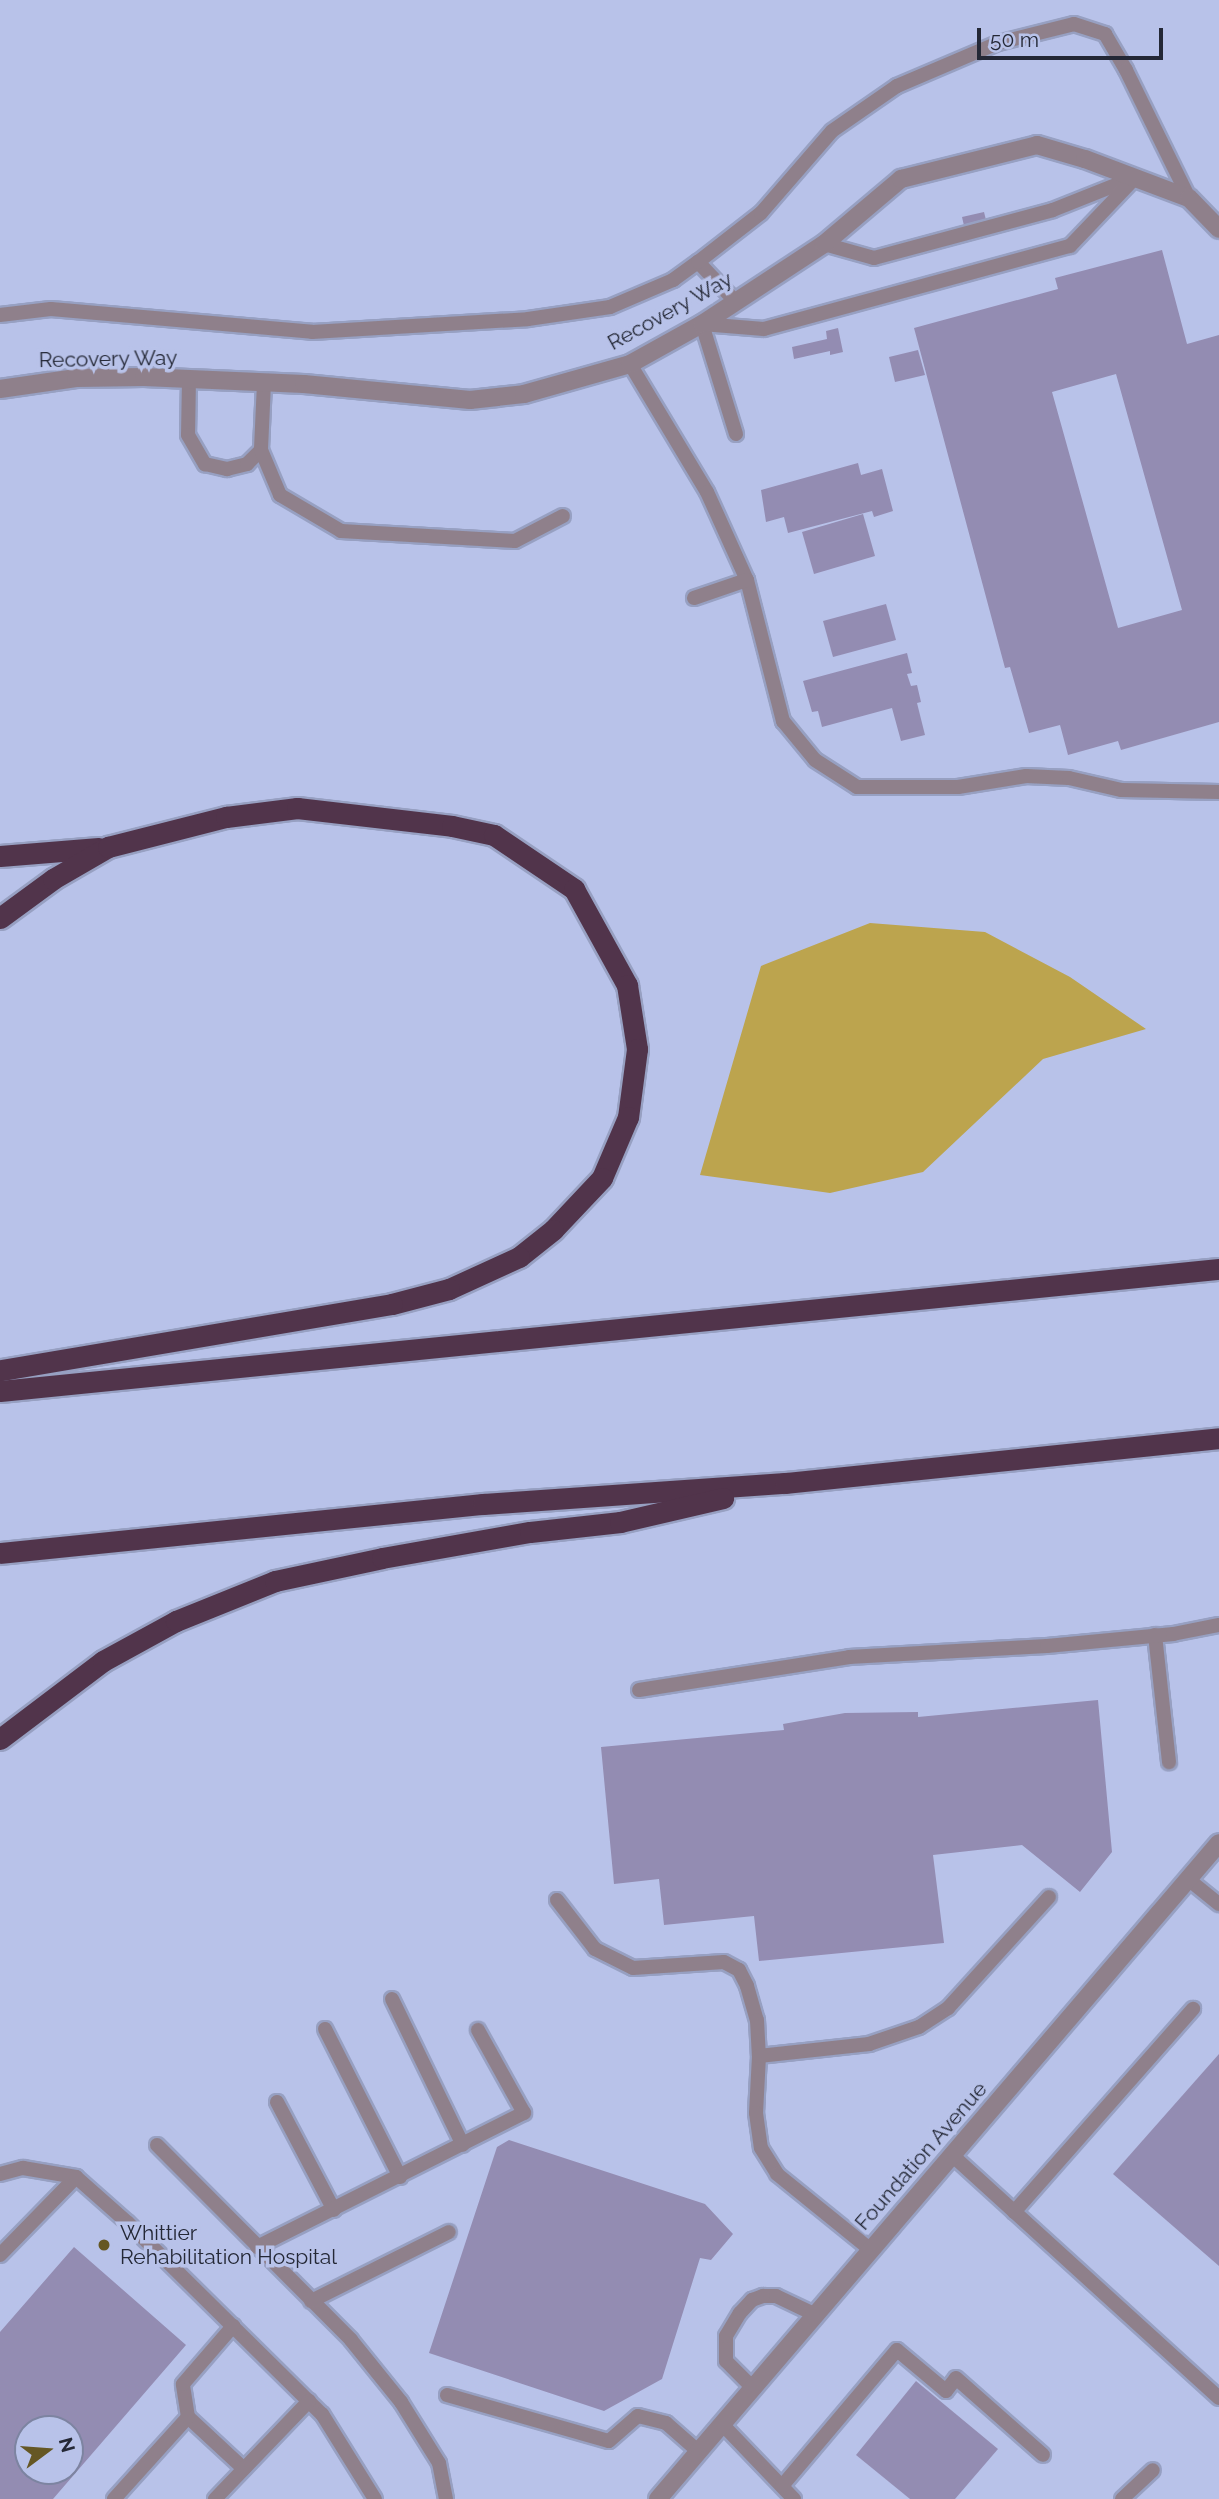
<!DOCTYPE html>
<html>
<head>
<meta charset="utf-8">
<style>
  body { margin:0 }
  #map { position:relative; width:1219px; height:2499px; overflow:hidden; background:#b8c2e9; font-family:Raleway,sans-serif }
  div>[style] { position:absolute }
  .water>* { inset:0; background:#bca44e }
  .building>* { inset:0; background:#938cb2 }
  .roads { filter:drop-shadow(2px 0 #97a0c2) drop-shadow(-2px 0 #97a0c2) drop-shadow(0 2px #97a0c2) drop-shadow(0 -2px #97a0c2) }
  .service>* { height:14px; margin:-7px; padding:0 7px; transform-origin:7px; border-radius:7px; background:#8f808b }
  .minor>* { height:18px; margin:-9px; padding:0 9px; transform-origin:9px; border-radius:9px; background:#8f808b }
  .motorway>* { height:21px; margin:-10.5px; padding:0 10.5px; transform-origin:10.5px; border-radius:10.5px; background:#51344b }
  .dots>* { width:19px; height:19px; translate:-50% -50%; box-sizing:border-box; border:4px solid #b8c2e9; border-radius:50% }
  span { translate:-50% -50%; white-space:nowrap; text-align:center; line-height:1.15; -webkit-text-stroke:7px #b8c2e9; paint-order:stroke }
  .street-label { font-size:21px; color:#242836 }
  .poi-label { font-size:21px; color:#242836 }
  .left { translate:0 -50%; text-align:left }
  .north { position:absolute; left:14px; top:2415px; width:70px; height:70px; box-sizing:border-box; background:#b8c2e9; border:2px solid #7d84a1; border-radius:50%; rotate:74deg; font-size:19px; font-weight:700; line-height:28px; text-align:center; color:#242836 }
  .north::after { content:''; display:block; margin:auto; width:24px; height:32px; background:#655724; clip-path:polygon(50% 0,100% 100%,50% 72%,0 100%) }
  .scale { position:absolute; left:977px; top:28px; width:186px; height:32px; box-sizing:border-box; border:4px solid #242836; border-top:0; padding-left:9px; font-size:21px; line-height:24px; white-space:nowrap; color:#242836; -webkit-text-stroke:5px #b8c2e9; paint-order:stroke }
</style>
</head>
<body>
<div id="map">
  <div class="water">
    <div style="clip-path:polygon(870px 923px,985px 932px,1070px 977px,1146px 1029px,1043px 1059px,923px 1172px,830px 1193px,700px 1175px,761px 966px)"></div>
  </div>
  <div class="building">
    <div style="clip-path:polygon(984px 212px,987px 224px,965px 230px,962px 217px)"></div>
    <div style="clip-path:polygon(evenodd,1162px 250px,1187px 344px,1219px 335px,1219px 722px,1121px 750px,1118px 741px,1068px 755px,1060px 725px,1029px 733px,1010px 667px,1005px 668px,914px 328px,1058px 289px,1055px 278px,1162px 250px,1116px 374px,1182px 610px,1118px 628px,1052px 392px,1116px 374px)"></div>
    <div style="clip-path:polygon(838px 328px,843px 352px,830px 355px,830px 351px,794px 359px,792px 347px,827px 339px,826px 331px)"></div>
    <div style="clip-path:polygon(918px 350px,925px 375px,895px 382px,889px 357px)"></div>
    <div style="clip-path:polygon(858px 463px,861px 475px,882px 469px,893px 511px,874px 517px,872px 511px,788px 533px,784px 517px,766px 522px,761px 490px)"></div>
    <div style="clip-path:polygon(863px 514px,875px 556px,814px 574px,802px 532px)"></div>
    <div style="clip-path:polygon(886px 604px,896px 640px,833px 657px,823px 621px)"></div>
    <div style="clip-path:polygon(907px 653px,912px 673px,907px 674px,911px 686px,917px 685px,921px 702px,917px 703px,925px 735px,901px 741px,892px 708px,822px 727px,818px 711px,812px 712px,803px 681px)"></div>
    <div style="clip-path:polygon(1098px 1700px,1112px 1852px,1080px 1892px,1022px 1845px,933px 1855px,944px 1943px,759px 1961px,754px 1916px,664px 1925px,659px 1879px,614px 1884px,601px 1747px,784px 1730px,783px 1724px,845px 1713px,918px 1712px,918px 1717px)"></div>
    <div style="clip-path:polygon(1219px 2054px,1219px 2266px,1113px 2174px)"></div>
    <div style="clip-path:polygon(509px 2140px,705px 2204px,733px 2234px,711px 2260px,700px 2258px,662px 2379px,604px 2411px,429px 2353px,497px 2147px)"></div>
    <div style="clip-path:polygon(evenodd,74px 2247px,186px 2345px,53px 2499px,0 2499px,0 2332px,74px 2247px,28px 2429px,70px 2429px,70px 2471px,28px 2471px,28px 2429px)"></div>
    <div style="clip-path:polygon(916px 2381px,998px 2449px,955px 2499px,910px 2499px,856px 2455px)"></div>
  </div>
  <div class="roads">
    <div class="service">
      <div style="left:824px;top:244px;width:52px;rotate:15.6deg"></div>
      <div style="left:874px;top:258px;width:185px;rotate:-15deg"></div>
      <div style="left:1053px;top:210px;width:84px;rotate:-21.7deg"></div>
      <div style="left:698px;top:262px;width:55px;rotate:46.5deg"></div>
      <div style="left:0;top:315px;width:51px;rotate:-6.7deg"></div>
      <div style="left:51px;top:309px;width:262px;rotate:5deg"></div>
      <div style="left:312px;top:332px;width:216px;rotate:-3.4deg"></div>
      <div style="left:528px;top:319px;width:83px;rotate:-8.3deg"></div>
      <div style="left:610px;top:307px;width:69px;rotate:-23.2deg"></div>
      <div style="left:673px;top:280px;width:31px;rotate:-36deg"></div>
      <div style="left:698px;top:262px;width:80px;rotate:-37.9deg"></div>
      <div style="left:761px;top:213px;width:108px;rotate:-49.1deg"></div>
      <div style="left:832px;top:131px;width:79px;rotate:-34.7deg"></div>
      <div style="left:897px;top:86px;width:110px;rotate:-23.1deg"></div>
      <div style="left:998px;top:43px;width:78px;rotate:-14deg"></div>
      <div style="left:1074px;top:24px;width:33px;rotate:18deg"></div>
      <div style="left:1105px;top:34px;width:42px;rotate:59.7deg"></div>
      <div style="left:1126px;top:70px;width:143px;rotate:63.8deg"></div>
      <div style="left:630px;top:364px;width:149px;rotate:59deg"></div>
      <div style="left:707px;top:492px;width:97px;rotate:65.6deg"></div>
      <div style="left:747px;top:580px;width:146px;rotate:75.7deg"></div>
      <div style="left:783px;top:721px;width:50px;rotate:50.6deg"></div>
      <div style="left:815px;top:760px;width:50px;rotate:32.7deg"></div>
      <div style="left:857px;top:787px;width:101px"></div>
      <div style="left:958px;top:787px;width:69px;rotate:-9.2deg"></div>
      <div style="left:1026px;top:776px;width:43px;rotate:2.7deg"></div>
      <div style="left:1069px;top:778px;width:53px;rotate:13deg"></div>
      <div style="left:1121px;top:790px;width:98px;rotate:1.2deg"></div>
      <div style="left:189px;top:379px;width:56px;rotate:91deg"></div>
      <div style="left:188px;top:435px;width:34px;rotate:60deg"></div>
      <div style="left:205px;top:464px;width:23px;rotate:13deg"></div>
      <div style="left:227px;top:469px;width:21px;rotate:-14deg"></div>
      <div style="left:247px;top:464px;width:20px;rotate:-45deg"></div>
      <div style="left:264px;top:383px;width:67px;rotate:92.6deg"></div>
      <div style="left:261px;top:450px;width:49px;rotate:67.1deg"></div>
      <div style="left:280px;top:495px;width:71px;rotate:30.5deg"></div>
      <div style="left:341px;top:531px;width:174px;rotate:3.3deg"></div>
      <div style="left:515px;top:541px;width:54px;rotate:-27.5deg"></div>
      <div style="left:736px;top:434px;width:115px;rotate:-107.2deg"></div>
      <div style="left:702px;top:324px;width:62px;rotate:4.6deg"></div>
      <div style="left:764px;top:329px;width:317px;rotate:-15.2deg"></div>
      <div style="left:1070px;top:246px;width:95px;rotate:-46.3deg"></div>
      <div style="left:694px;top:598px;width:56px;rotate:-18.8deg"></div>
      <div style="left:1155px;top:1635px;width:128px;rotate:83.7deg"></div>
      <div style="left:639px;top:1690px;width:213px;rotate:-8.9deg"></div>
      <div style="left:849px;top:1657px;width:198px;rotate:-3.2deg"></div>
      <div style="left:1047px;top:1646px;width:127px;rotate:-5.4deg"></div>
      <div style="left:1173px;top:1634px;width:47px;rotate:-11.1deg"></div>
      <div style="left:1188px;top:1879px;width:40px;rotate:39deg"></div>
      <div style="left:557px;top:1900px;width:62px;rotate:52.2deg"></div>
      <div style="left:595px;top:1949px;width:42px;rotate:26.6deg"></div>
      <div style="left:633px;top:1968px;width:91px;rotate:-3.8deg"></div>
      <div style="left:724px;top:1962px;width:17px;rotate:28deg"></div>
      <div style="left:739px;top:1970px;width:18px;rotate:63deg"></div>
      <div style="left:747px;top:1986px;width:35px;rotate:74deg"></div>
      <div style="left:757px;top:2020px;width:36px;rotate:87deg"></div>
      <div style="left:759px;top:2056px;width:57px;rotate:93deg"></div>
      <div style="left:756px;top:2113px;width:35px;rotate:82deg"></div>
      <div style="left:761px;top:2148px;width:31px;rotate:58deg"></div>
      <div style="left:777px;top:2174px;width:121px;rotate:39deg"></div>
      <div style="left:392px;top:1999px;width:162px;rotate:64.1deg"></div>
      <div style="left:325px;top:2029px;width:166px;rotate:63.1deg"></div>
      <div style="left:759px;top:2056px;width:111px;rotate:-6.2deg"></div>
      <div style="left:869px;top:2044px;width:53px;rotate:-18.8deg"></div>
      <div style="left:919px;top:2027px;width:35px;rotate:-33deg"></div>
      <div style="left:948px;top:2008px;width:150px;rotate:-47.7deg"></div>
      <div style="left:277px;top:2102px;width:122px;rotate:62.2deg"></div>
      <div style="left:157px;top:2145px;width:275px;rotate:45.1deg"></div>
      <div style="left:351px;top:2340px;width:80px;rotate:51.1deg"></div>
      <div style="left:401px;top:2402px;width:72px;rotate:58.1deg"></div>
      <div style="left:439px;top:2463px;width:37px;rotate:79deg"></div>
      <div style="left:952px;top:2155px;width:361px;rotate:42.3deg"></div>
      <div style="left:0;top:2174px;width:24px;rotate:-15deg"></div>
      <div style="left:23px;top:2168px;width:54px;rotate:9.6deg"></div>
      <div style="left:1014px;top:2212px;width:271px;rotate:-48.6deg"></div>
      <div style="left:257px;top:2247px;width:299px;rotate:-26.7deg"></div>
      <div style="left:524px;top:2113px;width:95px;rotate:-119deg"></div>
      <div style="left:0;top:2255px;width:109px;rotate:-45.7deg"></div>
      <div style="left:76px;top:2177px;width:69px;rotate:41.5deg"></div>
      <div style="left:128px;top:2223px;width:272px;rotate:44.6deg"></div>
      <div style="left:322px;top:2414px;width:100px;rotate:58.1deg"></div>
      <div style="left:311px;top:2301px;width:154px;rotate:-26.6deg"></div>
      <div style="left:753px;top:2388px;width:38px;rotate:-135deg"></div>
      <div style="left:726px;top:2361px;width:25px;rotate:-90deg"></div>
      <div style="left:726px;top:2336px;width:27px;rotate:-59deg"></div>
      <div style="left:740px;top:2313px;width:18px;rotate:-47deg"></div>
      <div style="left:752px;top:2300px;width:12px;rotate:-20deg"></div>
      <div style="left:763px;top:2296px;width:13px"></div>
      <div style="left:776px;top:2296px;width:44px;rotate:25.4deg"></div>
      <div style="left:447px;top:2395px;width:168px;rotate:15.9deg"></div>
      <div style="left:609px;top:2441px;width:38px;rotate:-41deg"></div>
      <div style="left:638px;top:2416px;width:29px;rotate:14deg"></div>
      <div style="left:666px;top:2423px;width:44px;rotate:41.3deg"></div>
      <div style="left:188px;top:2417px;width:76px;rotate:42.9deg"></div>
      <div style="left:722px;top:2424px;width:104px;rotate:46.2deg"></div>
      <div style="left:782px;top:2486px;width:178px;rotate:-49.8deg"></div>
      <div style="left:897px;top:2350px;width:64px;rotate:39.9deg"></div>
      <div style="left:946px;top:2391px;width:16px;rotate:-52deg"></div>
      <div style="left:956px;top:2378px;width:116px;rotate:41.5deg"></div>
      <div style="left:114px;top:2499px;width:110px;rotate:-47.9deg"></div>
      <div style="left:188px;top:2417px;width:33px;rotate:-99deg"></div>
      <div style="left:183px;top:2384px;width:77px;rotate:-49.2deg"></div>
      <div style="left:215px;top:2499px;width:136px;rotate:-46.2deg"></div>
      <div style="left:1122px;top:2499px;width:42px;rotate:-43.1deg"></div>
    </div>
    <div class="minor">
      <div style="left:0;top:389px;width:77px;rotate:-8.2deg"></div>
      <div style="left:76px;top:378px;width:68px;rotate:-0.8deg"></div>
      <div style="left:144px;top:377px;width:160px;rotate:2.5deg"></div>
      <div style="left:304px;top:384px;width:167px;rotate:5.5deg"></div>
      <div style="left:470px;top:400px;width:54px;rotate:-6.3deg"></div>
      <div style="left:524px;top:394px;width:110px;rotate:-15.8deg"></div>
      <div style="left:630px;top:364px;width:82px;rotate:-29.1deg"></div>
      <div style="left:702px;top:324px;width:146px;rotate:-33.3deg"></div>
      <div style="left:824px;top:244px;width:101px;rotate:-40.2deg"></div>
      <div style="left:901px;top:179px;width:140px;rotate:-14deg"></div>
      <div style="left:1037px;top:145px;width:50px;rotate:16.3deg"></div>
      <div style="left:1085px;top:159px;width:111px;rotate:20.6deg"></div>
      <div style="left:1189px;top:198px;width:43px;rotate:45.9deg"></div>
      <div style="left:658px;top:2499px;width:863px;rotate:-49.46deg"></div>
    </div>
    <div class="motorway">
      <div style="left:0;top:856px;width:99px;rotate:-4.6deg"></div>
      <div style="left:0;top:918px;width:66px;rotate:-36.3deg"></div>
      <div style="left:53px;top:879px;width:64px;rotate:-30.2deg"></div>
      <div style="left:108px;top:847px;width:122px;rotate:-14.3deg"></div>
      <div style="left:226px;top:817px;width:72px;rotate:-7.2deg"></div>
      <div style="left:297px;top:808px;width:156px;rotate:6.6deg"></div>
      <div style="left:452px;top:826px;width:43px;rotate:12.1deg"></div>
      <div style="left:494px;top:835px;width:97px;rotate:34deg"></div>
      <div style="left:574px;top:889px;width:110px;rotate:61.1deg"></div>
      <div style="left:627px;top:985px;width:65px;rotate:81.1deg"></div>
      <div style="left:637px;top:1049px;width:69px;rotate:97.5deg"></div>
      <div style="left:628px;top:1117px;width:66px;rotate:113.1deg"></div>
      <div style="left:602px;top:1178px;width:71px;rotate:133.3deg"></div>
      <div style="left:553px;top:1230px;width:43px;rotate:141.5deg"></div>
      <div style="left:519px;top:1257px;width:77px;rotate:155.4deg"></div>
      <div style="left:449px;top:1289px;width:59px;rotate:165.3deg"></div>
      <div style="left:392px;top:1304px;width:398px;rotate:170.4deg"></div>
      <div style="left:0;top:1391px;width:1225px;rotate:-5.72deg"></div>
      <div style="left:0;top:1553px;width:485px;rotate:-5.8deg"></div>
      <div style="left:483px;top:1504px;width:303px;rotate:-4deg"></div>
      <div style="left:785px;top:1483px;width:436px;rotate:-5.9deg"></div>
      <div style="left:0;top:1739px;width:129px;rotate:-37.1deg"></div>
      <div style="left:103px;top:1661px;width:83px;rotate:-28.7deg"></div>
      <div style="left:176px;top:1621px;width:107px;rotate:-22deg"></div>
      <div style="left:275px;top:1581px;width:109px;rotate:-12.1deg"></div>
      <div style="left:382px;top:1558px;width:150px;rotate:-10deg"></div>
      <div style="left:530px;top:1532px;width:91px;rotate:-6.3deg"></div>
      <div style="left:620px;top:1522px;width:106px;rotate:-13.1deg"></div>
    </div>
  </div>
  <div class="dots">
    <div style="left:104px;top:2245px;background:#655724"></div>
  </div>
  <div class="street-label">
    <span style="left:670px;top:311px;rotate:-29deg">Recovery Way</span>
    <span style="left:108px;top:359px;rotate:-1deg">Recovery Way</span>
    <span style="left:921px;top:2156px;rotate:-49deg">Foundation Avenue</span>
  </div>
  <div class="poi-label">
    <span class="left" style="left:120px;top:2245px">Whittier<br>Rehabilitation Hospital</span>
  </div>
  <div class="north">N</div>
  <div class="scale">50 m</div>
</div>
</body>
</html>
